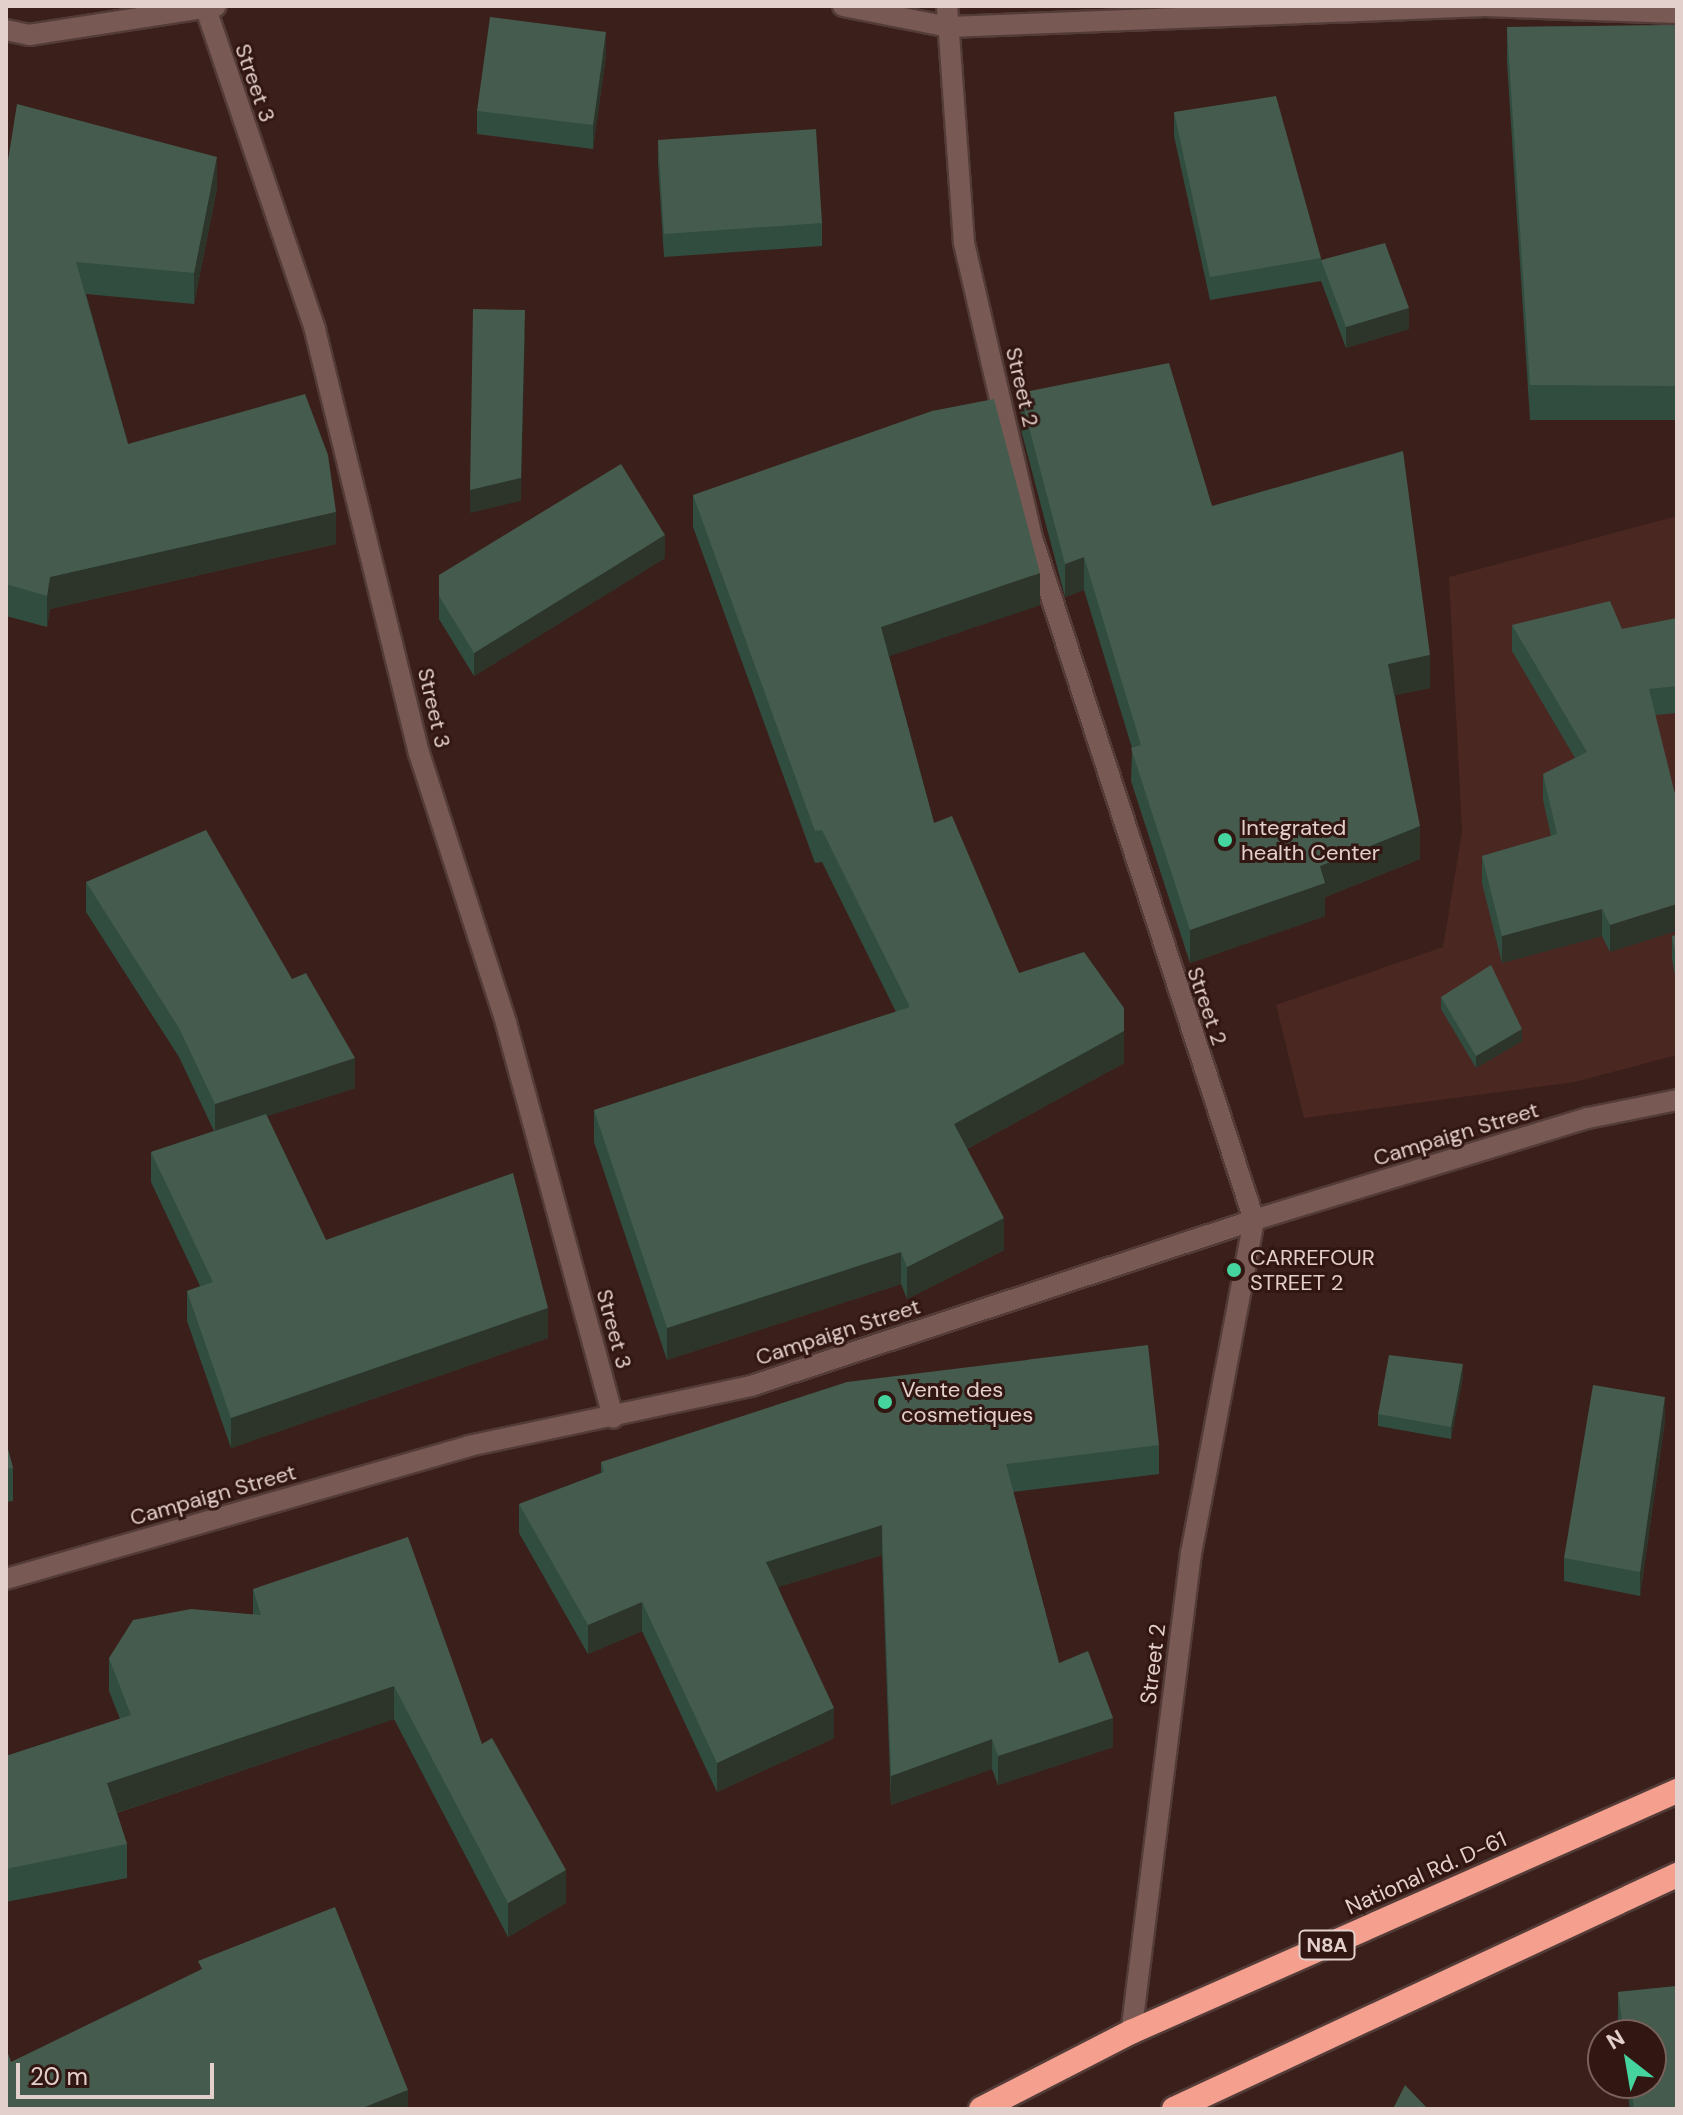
<!DOCTYPE html>
<html>
<head>
<meta charset="utf-8">
<style>
  body { margin:0 }
  #map { position:relative; width:1683px; height:2115px; overflow:hidden; background:#3b1f1a; font-family:"DM Sans",sans-serif }
  div>[style] { position:absolute }
  .built>* { inset:0; background:#4a2721 }
  .roads { filter:drop-shadow(2px 0 #533c38) drop-shadow(-2px 0 #533c38) drop-shadow(0 2px #533c38) drop-shadow(0 -2px #533c38) }
  .minor>* { height:20px; margin:-10px; padding:0 10px; transform-origin:10px; border-radius:10px; background:#795953 }
  .highway>* { height:24px; margin:-12px; padding:0 12px; transform-origin:12px; border-radius:12px; background:#f59f8e }
  .wall>* { inset:0; background:#314d40 }
  .shaded-wall>* { inset:0; background:#2d352a }
  .building>* { inset:0; background:#445b4e }
  .dots>* { width:22px; height:22px; translate:-50% -50%; box-sizing:border-box; border:4px solid #311611; border-radius:50% }
  span { translate:-50% -50%; white-space:nowrap; text-align:center; line-height:1.15; -webkit-text-stroke:6px #311611; paint-order:stroke }
  .shield-label span { padding:2px 6px; background:#311611; border:2px solid; border-radius:6px; -webkit-text-stroke-width:0 }
  .shield-label { font-size:20px; color:#e3cfcb; font-weight:700 }
  .street-label { font-size:22px; color:#e3cfcb }
  .poi-label { font-size:22px; color:#e3cfcb }
  .left { translate:0 -50%; text-align:left }
  .frame { position:absolute; inset:0; border:8px solid #e3cfcb; pointer-events:none }
  .north { position:absolute; left:1587px; top:2019px; width:80px; height:80px; box-sizing:border-box; background:#311611; border:2px solid #78605b; border-radius:50%; rotate:329deg; font-size:22px; font-weight:700; line-height:32px; text-align:center; color:#e3cfcb }
  .north::after { content:''; display:block; margin:auto; width:28px; height:36px; background:#46d49e; clip-path:polygon(50% 0,100% 100%,50% 72%,0 100%) }
  .scale { position:absolute; left:16px; top:2063px; width:198px; height:36px; box-sizing:border-box; border:4px solid #e3cfcb; border-top:0; padding-left:10px; font-size:24px; line-height:28px; white-space:nowrap; color:#e3cfcb; -webkit-text-stroke:6px #311611; paint-order:stroke }
</style>
</head>
<body>
<div id="map">
  <div class="built">
    <div style="clip-path:polygon(1677px 516px,1677px 1055px,1575px 1082px,1304px 1118px,1276px 1005px,1443px 947px,1462px 832px,1449px 577px)"></div>
  </div>
  <div class="roads">
    <div class="minor">
      <div style="left:205px;top:6px;width:342px;rotate:71.2deg"></div>
      <div style="left:315px;top:330px;width:436px;rotate:76.2deg"></div>
      <div style="left:419px;top:753px;width:284px;rotate:72.1deg"></div>
      <div style="left:506px;top:1023px;width:409px;rotate:74.8deg"></div>
      <div style="left:843px;top:6px;width:108px;rotate:11.2deg"></div>
      <div style="left:949px;top:27px;width:536px;rotate:-2.24deg"></div>
      <div style="left:1485px;top:6px;width:192px;rotate:2.1deg"></div>
      <div style="left:947px;top:6px;width:238px;rotate:85.9deg"></div>
      <div style="left:964px;top:243px;width:306px;rotate:77deg"></div>
      <div style="left:1033px;top:541px;width:714px;rotate:71.97deg"></div>
      <div style="left:1254px;top:1220px;width:339px;rotate:100.7deg"></div>
      <div style="left:1191px;top:1553px;width:483px;rotate:97.1deg"></div>
      <div style="left:6px;top:30px;width:24px;rotate:12deg"></div>
      <div style="left:29px;top:35px;width:189px;rotate:-8.8deg"></div>
      <div style="left:6px;top:1579px;width:482px;rotate:-16deg"></div>
      <div style="left:469px;top:1446px;width:288px;rotate:-12deg"></div>
      <div style="left:751px;top:1386px;width:530px;rotate:-18.26deg"></div>
      <div style="left:1254px;top:1220px;width:349px;rotate:-17deg"></div>
      <div style="left:1588px;top:1118px;width:91px;rotate:-11.4deg"></div>
    </div>
    <div class="highway">
      <div style="left:981px;top:2109px;width:169px;rotate:-27.2deg"></div>
      <div style="left:1131px;top:2032px;width:597px;rotate:-23.82deg"></div>
      <div style="left:1174px;top:2109px;width:555px;rotate:-24.95deg"></div>
    </div>
  </div>
  <div class="wall">
    <div style="clip-path:polygon(1677px 25px,1677px 420px,1530px 420px,1507px 62px,1507px 27px)"></div>
    <div style="clip-path:polygon(606px 55px,593px 149px,477px 134px,477px 111px)"></div>
    <div style="clip-path:polygon(1174px 112px,1321px 258px,1321px 260px,1409px 329px,1346px 348px,1321px 281px,1210px 300px,1174px 136px)"></div>
    <div style="clip-path:polygon(658px 140px,822px 223px,822px 246px,664px 257px,658px 164px)"></div>
    <div style="clip-path:polygon(6px 173px,217px 188px,194px 304px,86px 294px,128px 444px,336px 544px,50px 609px,47px 627px,6px 616px)"></div>
    <div style="clip-path:polygon(1020px 393px,1212px 506px,1430px 688px,1395px 695px,1420px 859px,1325px 897px,1325px 916px,1190px 963px,1131px 781px,1132px 748px,1084px 590px,1065px 597px,1020px 426px)"></div>
    <div style="clip-path:polygon(693px 495px,1040px 605px,889px 656px,934px 823px,1019px 973px,1124px 1063px,967px 1149px,1004px 1250px,907px 1299px,901px 1284px,667px 1360px,594px 1142px,594px 1110px,896px 1012px,822px 862px,815px 863px,693px 527px)"></div>
    <div style="clip-path:polygon(665px 558px,474px 676px,439px 619px,439px 575px)"></div>
    <div style="clip-path:polygon(1677px 618px,1677px 713px,1656px 715px,1610px 952px,1602px 936px,1502px 963px,1482px 883px,1482px 856px,1551px 836px,1543px 800px,1543px 774px,1575px 758px,1512px 651px,1512px 625px,1622px 629px)"></div>
    <div style="clip-path:polygon(86px 882px,355px 1088px,267px 1116px,326px 1240px,548px 1338px,231px 1448px,187px 1321px,187px 1291px,200px 1286px,151px 1182px,151px 1152px,214px 1131px,179px 1057px,86px 912px)"></div>
    <div style="clip-path:polygon(1677px 935px,1677px 987px,1672px 959px,1672px 936px)"></div>
    <div style="clip-path:polygon(1441px 997px,1522px 1041px,1476px 1068px,1441px 1009px)"></div>
    <div style="clip-path:polygon(1463px 1376px,1451px 1439px,1378px 1426px,1378px 1414px)"></div>
    <div style="clip-path:polygon(1665px 1420px,1640px 1596px,1564px 1581px,1564px 1558px)"></div>
    <div style="clip-path:polygon(6px 1442px,13px 1468px,13px 1501px,6px 1502px)"></div>
    <div style="clip-path:polygon(1159px 1445px,1159px 1474px,1013px 1492px,1059px 1663px,1113px 1747px,998px 1785px,992px 1769px,891px 1805px,882px 1555px,778px 1587px,834px 1738px,717px 1792px,642px 1631px,588px 1654px,519px 1533px,519px 1504px,601px 1473px,601px 1462px)"></div>
    <div style="clip-path:polygon(253px 1589px,482px 1744px,566px 1903px,508px 1937px,394px 1719px,117px 1813px,127px 1844px,127px 1878px,6px 1902px,6px 1756px,120px 1719px,109px 1691px,109px 1658px,253px 1615px)"></div>
    <div style="clip-path:polygon(1677px 1986px,1677px 2109px,1630px 2109px,1626px 2083px,1651px 2083px,1651px 2035px,1620px 2035px,1618px 2025px,1618px 1992px)"></div>
  </div>
  <div class="shaded-wall">
    <div style="clip-path:polygon(606px 32px,606px 55px,593px 149px,593px 125px)"></div>
    <div style="clip-path:polygon(217px 157px,217px 188px,194px 304px,194px 273px)"></div>
    <div style="clip-path:polygon(1409px 308px,1409px 329px,1346px 348px,1346px 327px)"></div>
    <div style="clip-path:polygon(525px 333px,521px 501px,470px 513px,470px 490px)"></div>
    <div style="clip-path:polygon(336px 512px,336px 544px,50px 609px,47px 627px,47px 596px,50px 577px)"></div>
    <div style="clip-path:polygon(665px 535px,665px 558px,474px 676px,474px 653px)"></div>
    <div style="clip-path:polygon(1084px 557px,1084px 590px,1065px 597px,1065px 564px)"></div>
    <div style="clip-path:polygon(1040px 573px,1040px 605px,881px 659px,881px 627px)"></div>
    <div style="clip-path:polygon(1430px 655px,1430px 688px,1388px 697px,1388px 664px)"></div>
    <div style="clip-path:polygon(1420px 826px,1420px 859px,1325px 897px,1325px 916px,1190px 963px,1190px 930px,1320px 866px)"></div>
    <div style="clip-path:polygon(1677px 904px,1677px 931px,1610px 952px,1610px 925px)"></div>
    <div style="clip-path:polygon(1602px 909px,1602px 936px,1502px 963px,1502px 936px)"></div>
    <div style="clip-path:polygon(1522px 1029px,1522px 1041px,1476px 1068px,1476px 1056px)"></div>
    <div style="clip-path:polygon(1124px 1031px,1124px 1063px,954px 1156px,954px 1124px)"></div>
    <div style="clip-path:polygon(355px 1058px,355px 1088px,215px 1133px,215px 1104px)"></div>
    <div style="clip-path:polygon(1004px 1218px,1004px 1250px,907px 1299px,907px 1267px)"></div>
    <div style="clip-path:polygon(901px 1252px,901px 1284px,667px 1360px,667px 1328px)"></div>
    <div style="clip-path:polygon(548px 1308px,548px 1338px,231px 1448px,231px 1418px)"></div>
    <div style="clip-path:polygon(1463px 1364px,1463px 1376px,1451px 1439px,1451px 1427px)"></div>
    <div style="clip-path:polygon(1665px 1397px,1665px 1420px,1640px 1596px,1640px 1572px)"></div>
    <div style="clip-path:polygon(882px 1525px,882px 1555px,766px 1591px,766px 1562px)"></div>
    <div style="clip-path:polygon(642px 1602px,642px 1631px,588px 1654px,588px 1625px)"></div>
    <div style="clip-path:polygon(394px 1686px,394px 1719px,107px 1816px,107px 1783px)"></div>
    <div style="clip-path:polygon(834px 1708px,834px 1738px,717px 1792px,717px 1763px)"></div>
    <div style="clip-path:polygon(1113px 1718px,1113px 1747px,998px 1785px,998px 1756px)"></div>
    <div style="clip-path:polygon(992px 1739px,992px 1769px,891px 1805px,891px 1776px)"></div>
    <div style="clip-path:polygon(566px 1870px,566px 1903px,508px 1937px,508px 1903px)"></div>
    <div style="clip-path:polygon(408px 2090px,408px 2109px,360px 2109px)"></div>
  </div>
  <div class="building">
    <div style="clip-path:polygon(490px 17px,606px 32px,593px 125px,477px 111px)"></div>
    <div style="clip-path:polygon(1677px 25px,1677px 386px,1530px 385px,1507px 27px)"></div>
    <div style="clip-path:polygon(1276px 96px,1321px 258px,1210px 277px,1174px 112px)"></div>
    <div style="clip-path:polygon(17px 104px,217px 157px,194px 273px,76px 262px,128px 444px,305px 394px,328px 455px,336px 512px,50px 577px,47px 596px,6px 584px,6px 173px)"></div>
    <div style="clip-path:polygon(816px 129px,822px 223px,664px 234px,658px 140px)"></div>
    <div style="clip-path:polygon(1385px 243px,1409px 308px,1346px 327px,1321px 260px)"></div>
    <div style="clip-path:polygon(473px 309px,525px 310px,521px 478px,470px 490px)"></div>
    <div style="clip-path:polygon(1169px 363px,1212px 506px,1403px 451px,1430px 655px,1388px 664px,1420px 826px,1320px 866px,1325px 883px,1190px 930px,1131px 748px,1141px 745px,1084px 557px,1065px 564px,1020px 393px)"></div>
    <div style="clip-path:polygon(994px 399px,1040px 573px,881px 627px,934px 823px,952px 816px,1019px 973px,1084px 952px,1124px 1008px,1124px 1031px,954px 1124px,1004px 1218px,907px 1267px,901px 1252px,667px 1328px,594px 1110px,910px 1007px,822px 830px,815px 831px,693px 495px,932px 411px)"></div>
    <div style="clip-path:polygon(621px 464px,665px 535px,474px 653px,439px 596px,439px 575px)"></div>
    <div style="clip-path:polygon(1610px 601px,1622px 629px,1677px 618px,1677px 686px,1649px 689px,1677px 802px,1677px 904px,1610px 925px,1602px 909px,1502px 936px,1482px 856px,1557px 834px,1543px 774px,1587px 752px,1512px 625px)"></div>
    <div style="clip-path:polygon(206px 830px,292px 979px,306px 973px,355px 1058px,215px 1104px,179px 1028px,86px 882px)"></div>
    <div style="clip-path:polygon(1677px 935px,1677px 964px,1672px 936px)"></div>
    <div style="clip-path:polygon(1491px 965px,1522px 1029px,1476px 1056px,1441px 997px)"></div>
    <div style="clip-path:polygon(266px 1114px,326px 1240px,513px 1173px,548px 1308px,231px 1418px,187px 1291px,213px 1282px,151px 1152px)"></div>
    <div style="clip-path:polygon(1148px 1345px,1159px 1445px,1006px 1464px,1059px 1663px,1088px 1651px,1113px 1718px,998px 1756px,992px 1739px,891px 1776px,882px 1525px,766px 1562px,834px 1708px,717px 1763px,642px 1602px,588px 1625px,519px 1504px,604px 1472px,601px 1462px,847px 1382px)"></div>
    <div style="clip-path:polygon(1389px 1355px,1463px 1364px,1451px 1427px,1378px 1414px)"></div>
    <div style="clip-path:polygon(1593px 1385px,1665px 1397px,1640px 1572px,1564px 1558px)"></div>
    <div style="clip-path:polygon(6px 1442px,13px 1468px,6px 1469px)"></div>
    <div style="clip-path:polygon(408px 1537px,482px 1744px,492px 1738px,566px 1870px,508px 1903px,394px 1686px,107px 1783px,127px 1844px,6px 1869px,6px 1756px,131px 1715px,109px 1658px,133px 1620px,191px 1609px,261px 1615px,253px 1589px)"></div>
    <div style="clip-path:polygon(335px 1907px,408px 2090px,360px 2109px,6px 2109px,6px 2048px,11px 2062px,202px 1969px,198px 1961px)"></div>
    <div style="clip-path:polygon(1677px 1986px,1677px 2109px,1634px 2109px,1631px 2083px,1651px 2083px,1651px 2035px,1624px 2035px,1618px 1992px)"></div>
    <div style="clip-path:polygon(1405px 2085px,1428px 2109px,1393px 2109px)"></div>
  </div>
  <div class="dots">
    <div style="left:1225px;top:840px;background:#46d49e"></div>
    <div style="left:1234px;top:1270px;background:#46d49e"></div>
    <div style="left:885px;top:1402px;background:#46d49e"></div>
  </div>
  <div class="shield-label">
    <span style="left:1327px;top:1945px">N8A</span>
  </div>
  <div class="street-label">
    <span style="left:255px;top:83px;rotate:71deg">Street 3</span>
    <span style="left:1022px;top:387px;rotate:77deg">Street 2</span>
    <span style="left:434px;top:708px;rotate:77deg">Street 3</span>
    <span style="left:1207px;top:1006px;rotate:71deg">Street 2</span>
    <span style="left:1456px;top:1134px;rotate:-17deg">Campaign Street</span>
    <span style="left:614px;top:1329px;rotate:75deg">Street 3</span>
    <span style="left:838px;top:1332px;rotate:-18deg">Campaign Street</span>
    <span style="left:213px;top:1495px;rotate:-16deg">Campaign Street</span>
    <span style="left:1153px;top:1664px;rotate:-83deg">Street 2</span>
    <span style="left:1426px;top:1873px;rotate:-24deg">National Rd. D-61</span>
  </div>
  <div class="poi-label">
    <span class="left" style="left:1241px;top:840px">Integrated<br>health Center</span>
    <span class="left" style="left:1250px;top:1270px">CARREFOUR<br>STREET 2</span>
    <span class="left" style="left:901px;top:1402px">Vente des<br>cosmetiques</span>
  </div>
  <div class="frame"></div>
  <div class="north">N</div>
  <div class="scale">20 m</div>
</div>
</body>
</html>
